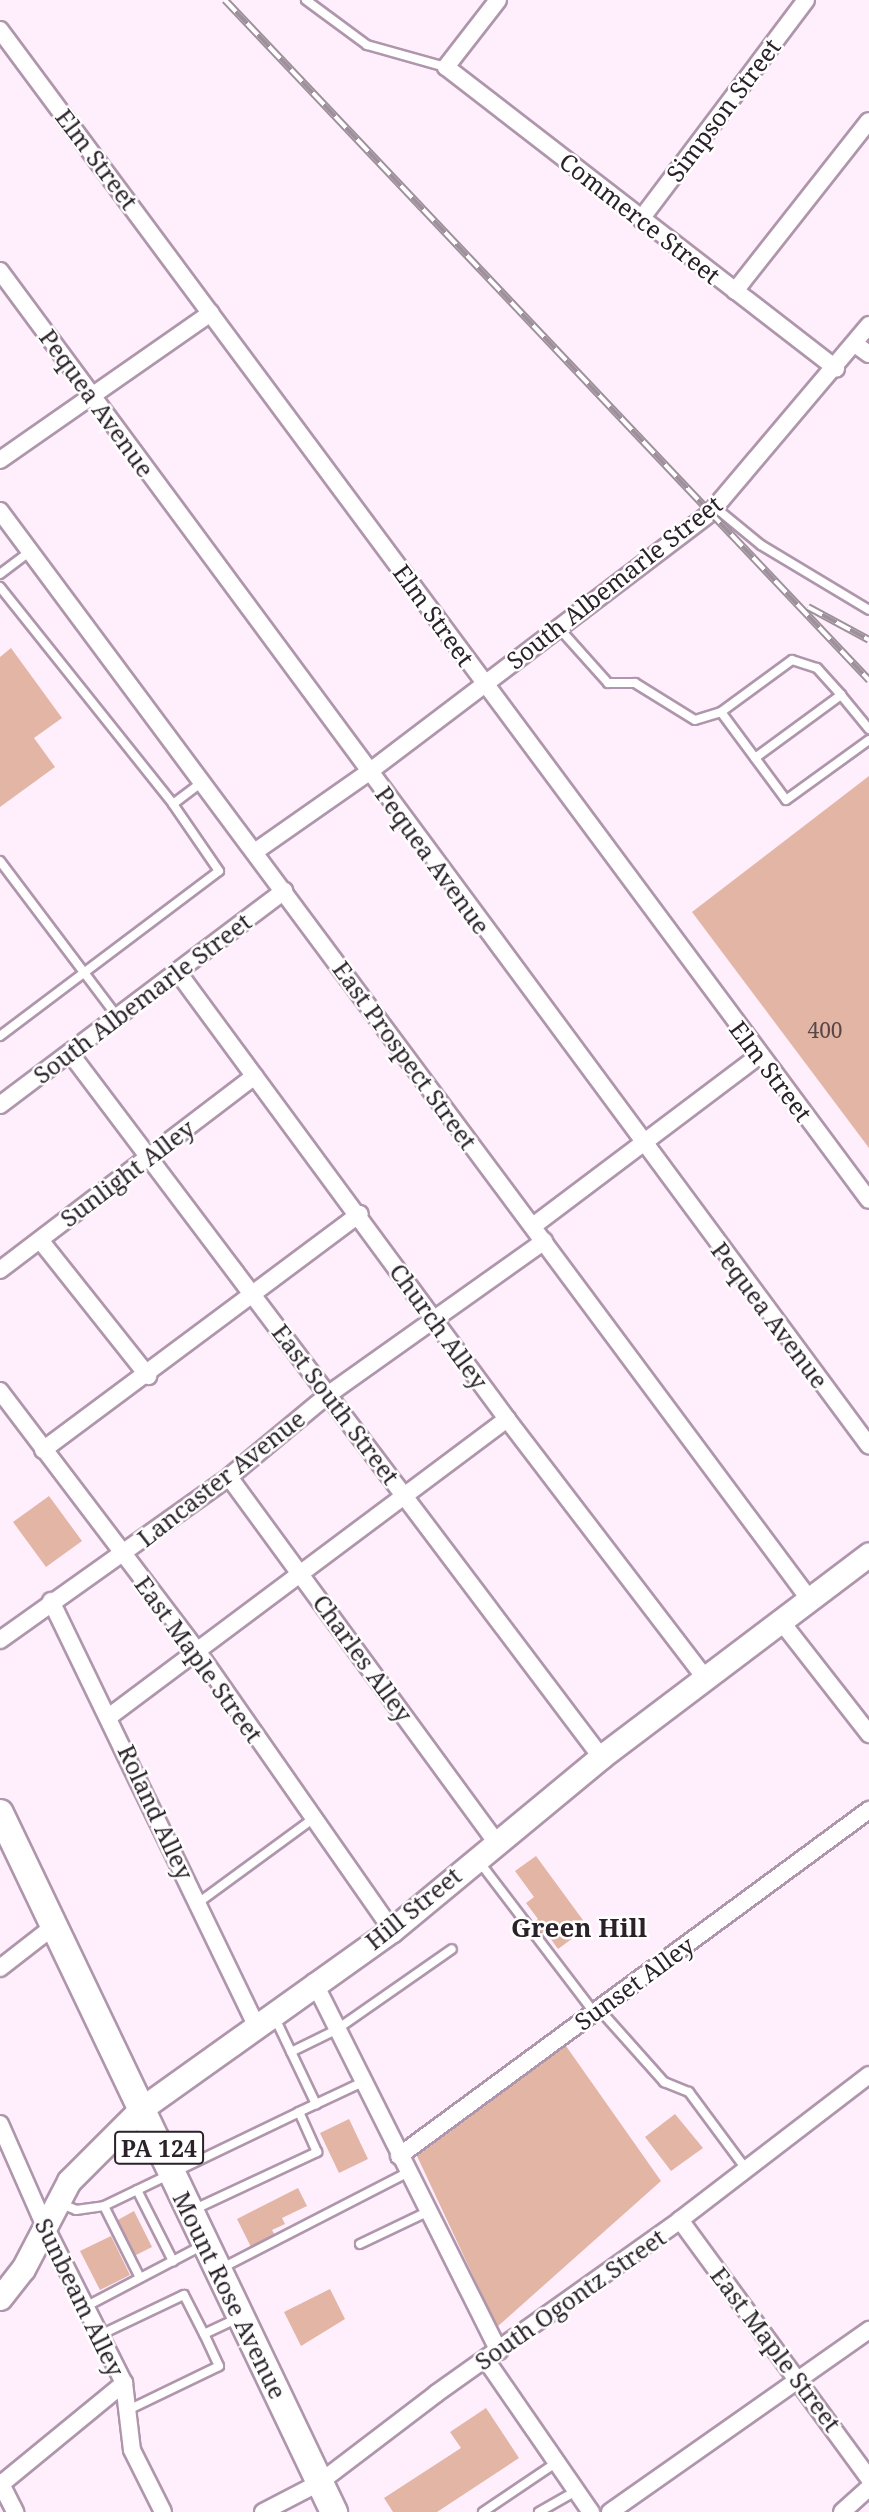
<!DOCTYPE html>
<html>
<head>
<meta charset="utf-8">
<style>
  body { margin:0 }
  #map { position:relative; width:869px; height:2512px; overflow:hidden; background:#ffeffd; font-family:"Noto Serif",serif }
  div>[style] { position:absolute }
  .building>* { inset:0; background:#e2b5a4 }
  .roads { filter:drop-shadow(2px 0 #af96ac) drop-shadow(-2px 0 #af96ac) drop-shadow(0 2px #af96ac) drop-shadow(0 -2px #af96ac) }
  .service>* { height:8px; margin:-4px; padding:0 4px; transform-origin:4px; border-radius:4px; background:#fff }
  .minor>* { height:16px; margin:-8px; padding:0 8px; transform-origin:8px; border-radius:8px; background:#fff }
  .secondary>* { height:23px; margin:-11.5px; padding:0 11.5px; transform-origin:11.5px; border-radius:11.5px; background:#fff }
  .primary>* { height:26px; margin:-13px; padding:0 13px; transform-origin:13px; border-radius:13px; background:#fff }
  .rail>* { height:8px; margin-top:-4px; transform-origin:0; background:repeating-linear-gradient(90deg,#fff 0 16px,#9e919c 0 32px); box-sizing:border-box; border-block:2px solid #9e919c }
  span { translate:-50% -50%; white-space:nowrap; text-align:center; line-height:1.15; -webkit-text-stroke:5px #fff; paint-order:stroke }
  .number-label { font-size:21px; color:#584648 }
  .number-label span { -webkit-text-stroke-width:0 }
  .shield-label span { padding:2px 5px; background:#fff; border:2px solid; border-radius:5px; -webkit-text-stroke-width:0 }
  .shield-label { font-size:23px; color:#2a2129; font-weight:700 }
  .street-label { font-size:24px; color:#2a2129 }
  .neighbourhood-label { font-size:26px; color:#2a2129; font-weight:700 }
</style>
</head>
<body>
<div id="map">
  <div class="building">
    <div style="clip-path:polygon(11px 648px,62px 718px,34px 738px,55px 767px,0 807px,0 657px)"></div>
    <div style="clip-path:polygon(869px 776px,869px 1148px,692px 912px)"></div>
    <div style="clip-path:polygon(49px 1496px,82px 1541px,46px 1567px,13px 1522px)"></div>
    <div style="clip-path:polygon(536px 1856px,588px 1927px,558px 1949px,545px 1931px,538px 1936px,530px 1925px,538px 1919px,526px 1903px,534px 1897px,515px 1871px)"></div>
    <div style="clip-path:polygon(566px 2046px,661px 2181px,497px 2327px,417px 2156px)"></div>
    <div style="clip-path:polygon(675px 2114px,703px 2148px,671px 2171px,645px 2137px)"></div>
    <div style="clip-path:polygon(349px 2119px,368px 2159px,339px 2173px,320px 2133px)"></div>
    <div style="clip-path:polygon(298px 2188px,307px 2206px,282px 2218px,285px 2224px,272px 2230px,276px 2237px,252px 2249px,237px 2219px)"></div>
    <div style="clip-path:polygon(134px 2211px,152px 2247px,134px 2256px,116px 2221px)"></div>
    <div style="clip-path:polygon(111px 2236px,130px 2275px,100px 2290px,80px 2251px)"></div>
    <div style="clip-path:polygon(330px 2289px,345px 2319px,301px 2346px,284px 2312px)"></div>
    <div style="clip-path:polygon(486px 2408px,519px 2458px,437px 2512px,393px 2512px,384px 2498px,461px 2448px,450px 2432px)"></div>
  </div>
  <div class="roads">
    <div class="service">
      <div style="left:306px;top:0;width:76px;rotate:36.4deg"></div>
      <div style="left:367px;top:45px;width:82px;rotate:15.6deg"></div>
      <div style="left:716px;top:508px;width:58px;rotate:39.4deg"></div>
      <div style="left:761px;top:545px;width:126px;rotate:31deg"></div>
      <div style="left:0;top:574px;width:38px;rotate:-37deg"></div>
      <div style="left:0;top:587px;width:278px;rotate:51.4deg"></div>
      <div style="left:558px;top:627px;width:75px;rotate:48.2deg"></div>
      <div style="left:608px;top:683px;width:27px"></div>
      <div style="left:635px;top:683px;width:70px;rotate:31.7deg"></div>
      <div style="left:695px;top:720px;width:27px;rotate:-17deg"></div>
      <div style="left:721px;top:712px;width:88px;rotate:-36.2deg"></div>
      <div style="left:792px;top:660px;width:26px;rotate:18deg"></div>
      <div style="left:817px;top:668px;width:36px;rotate:48deg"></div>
      <div style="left:721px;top:712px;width:109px;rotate:53.5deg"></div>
      <div style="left:786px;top:800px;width:102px;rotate:-35.9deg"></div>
      <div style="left:755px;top:758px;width:107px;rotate:-36.2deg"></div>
      <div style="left:841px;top:695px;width:44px;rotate:50.5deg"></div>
      <div style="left:0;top:861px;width:194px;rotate:53deg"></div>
      <div style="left:0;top:1036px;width:274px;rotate:-37deg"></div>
      <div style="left:219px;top:871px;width:81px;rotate:-124.5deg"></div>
      <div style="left:173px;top:804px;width:38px;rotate:-37deg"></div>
      <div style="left:478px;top:1860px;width:191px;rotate:52.7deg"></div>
      <div style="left:198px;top:1903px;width:144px;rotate:-36.2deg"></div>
      <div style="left:599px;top:2009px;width:98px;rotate:48.3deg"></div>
      <div style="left:664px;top:2082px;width:27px;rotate:22deg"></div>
      <div style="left:689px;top:2092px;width:96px;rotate:53.5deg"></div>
      <div style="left:274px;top:2016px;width:98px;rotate:64.5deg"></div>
      <div style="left:291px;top:2052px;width:50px;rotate:-26.1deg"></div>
      <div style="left:336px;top:2030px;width:141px;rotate:-34.9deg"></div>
      <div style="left:137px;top:2190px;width:80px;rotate:63.1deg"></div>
      <div style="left:59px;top:2203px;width:18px;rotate:22deg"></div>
      <div style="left:76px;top:2210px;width:28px;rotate:-8deg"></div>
      <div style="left:104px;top:2206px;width:216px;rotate:-25.7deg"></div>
      <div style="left:104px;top:2206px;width:80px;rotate:63.4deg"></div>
      <div style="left:195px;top:2209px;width:135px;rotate:-25deg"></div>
      <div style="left:317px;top:2152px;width:44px;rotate:-114.2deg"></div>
      <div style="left:299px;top:2112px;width:71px;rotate:-25.1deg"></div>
      <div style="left:360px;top:2244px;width:74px;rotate:-25.5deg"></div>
      <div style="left:222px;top:2268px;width:208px;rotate:-27.2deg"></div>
      <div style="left:85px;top:2307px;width:133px;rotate:-27.7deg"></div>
      <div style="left:100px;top:2335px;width:93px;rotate:-25.5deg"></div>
      <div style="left:184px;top:2295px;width:44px;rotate:62.9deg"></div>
      <div style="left:204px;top:2334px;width:35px;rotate:-25deg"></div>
      <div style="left:128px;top:2410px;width:101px;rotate:-25.8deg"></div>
      <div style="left:219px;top:2366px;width:35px;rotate:-115deg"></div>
      <div style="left:483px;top:2512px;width:89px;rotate:-34deg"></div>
      <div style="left:539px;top:2512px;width:43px;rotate:-29.6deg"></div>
    </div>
    <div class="minor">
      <div style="left:498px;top:0;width:85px;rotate:127.8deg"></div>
      <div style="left:446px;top:67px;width:493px;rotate:37.7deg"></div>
      <div style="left:0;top:30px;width:1457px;rotate:53.4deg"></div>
      <div style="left:641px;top:219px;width:274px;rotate:-53deg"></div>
      <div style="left:0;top:271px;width:1461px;rotate:53.51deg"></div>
      <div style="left:735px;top:291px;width:216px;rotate:-51.8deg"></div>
      <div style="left:855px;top:344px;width:17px;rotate:36deg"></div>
      <div style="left:0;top:460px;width:257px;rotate:-34.9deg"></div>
      <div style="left:0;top:511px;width:1357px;rotate:53.36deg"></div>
      <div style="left:256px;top:851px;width:138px;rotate:-35deg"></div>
      <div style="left:369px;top:772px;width:430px;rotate:-37.2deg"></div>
      <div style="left:711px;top:512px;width:245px;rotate:-49.8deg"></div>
      <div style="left:177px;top:971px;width:556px;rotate:53.62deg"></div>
      <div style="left:507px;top:1419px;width:326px;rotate:52.6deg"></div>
      <div style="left:70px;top:1053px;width:882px;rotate:52.97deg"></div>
      <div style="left:0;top:1105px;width:356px;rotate:-37deg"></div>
      <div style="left:533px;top:1226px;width:283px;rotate:-37deg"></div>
      <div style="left:40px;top:1240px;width:174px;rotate:51.5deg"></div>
      <div style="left:0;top:1270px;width:320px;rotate:-37.3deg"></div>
      <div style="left:0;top:1391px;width:328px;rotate:52.8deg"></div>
      <div style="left:198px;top:1652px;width:339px;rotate:55.1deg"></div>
      <div style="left:43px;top:1450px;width:395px;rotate:-36.7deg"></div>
      <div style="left:229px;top:1477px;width:451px;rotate:53.8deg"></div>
      <div style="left:51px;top:1601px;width:471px;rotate:64.2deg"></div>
      <div style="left:780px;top:1620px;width:145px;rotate:52deg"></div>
      <div style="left:0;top:1640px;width:281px;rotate:-35.4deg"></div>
      <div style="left:229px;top:1477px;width:130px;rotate:-39.7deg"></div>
      <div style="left:329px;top:1394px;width:264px;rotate:-35.4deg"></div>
      <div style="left:110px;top:1716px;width:496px;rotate:-36.8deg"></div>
      <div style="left:0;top:1968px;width:68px;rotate:-37.9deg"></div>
      <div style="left:314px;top:1982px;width:413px;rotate:63.4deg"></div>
      <div style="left:0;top:2124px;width:109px;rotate:66.3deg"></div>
      <div style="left:44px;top:2224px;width:178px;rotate:63.3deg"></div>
      <div style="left:124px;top:2383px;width:67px;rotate:83.2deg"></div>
      <div style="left:132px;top:2450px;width:69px;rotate:63.4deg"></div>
      <div style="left:399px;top:2156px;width:584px;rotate:-36.36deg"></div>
      <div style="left:680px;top:2220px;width:320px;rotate:53.8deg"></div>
      <div style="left:486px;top:2360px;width:185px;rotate:55.4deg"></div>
      <div style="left:0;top:2482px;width:34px;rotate:63deg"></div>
      <div style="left:0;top:2485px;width:161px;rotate:-39.4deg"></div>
      <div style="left:263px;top:2512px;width:63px;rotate:-27.4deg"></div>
      <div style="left:319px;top:2483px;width:148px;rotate:-37.3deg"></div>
      <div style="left:437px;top:2393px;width:298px;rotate:-35.4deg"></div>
      <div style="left:680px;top:2220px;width:238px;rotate:-37.5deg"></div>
      <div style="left:610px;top:2512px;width:317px;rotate:-35.1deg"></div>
      <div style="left:842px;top:2512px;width:36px;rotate:-42deg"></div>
    </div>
    <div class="secondary">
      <div style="left:0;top:2298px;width:37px;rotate:-52deg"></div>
      <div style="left:23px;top:2269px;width:99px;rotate:-62.4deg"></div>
      <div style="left:69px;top:2181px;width:102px;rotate:-45deg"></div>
      <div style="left:141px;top:2109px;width:308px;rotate:-35.5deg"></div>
      <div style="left:392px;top:1930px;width:271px;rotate:-39.6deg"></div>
      <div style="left:601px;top:1757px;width:336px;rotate:-37.1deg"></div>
    </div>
    <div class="primary">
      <div style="left:0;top:1813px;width:775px;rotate:64.46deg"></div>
    </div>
  </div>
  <div class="rail">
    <div style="left:225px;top:0;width:937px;rotate:46.56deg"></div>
    <div style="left:808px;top:607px;width:69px;rotate:28.4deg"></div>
  </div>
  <div class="number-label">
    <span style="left:825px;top:1030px">400</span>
  </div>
  <div class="shield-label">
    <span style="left:159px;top:2148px">PA 124</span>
  </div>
  <div class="street-label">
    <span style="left:723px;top:110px;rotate:-53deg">Simpson Street</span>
    <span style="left:97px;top:159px;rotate:53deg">Elm Street</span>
    <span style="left:640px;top:218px;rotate:38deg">Commerce Street</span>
    <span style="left:97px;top:403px;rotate:54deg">Pequea Avenue</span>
    <span style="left:614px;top:582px;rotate:-38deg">South Albemarle Street</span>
    <span style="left:434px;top:615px;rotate:54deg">Elm Street</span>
    <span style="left:433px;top:860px;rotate:54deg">Pequea Avenue</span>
    <span style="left:142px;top:998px;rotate:-37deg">South Albemarle Street</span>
    <span style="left:405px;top:1055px;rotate:54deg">East Prospect Street</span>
    <span style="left:771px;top:1071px;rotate:53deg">Elm Street</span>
    <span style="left:127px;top:1173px;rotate:-37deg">Sunlight Alley</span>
    <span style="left:770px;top:1315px;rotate:53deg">Pequea Avenue</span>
    <span style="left:439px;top:1326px;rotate:54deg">Church Alley</span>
    <span style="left:336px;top:1404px;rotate:53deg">East South Street</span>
    <span style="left:221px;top:1478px;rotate:-38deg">Lancaster Avenue</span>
    <span style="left:363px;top:1658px;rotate:54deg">Charles Alley</span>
    <span style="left:199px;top:1659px;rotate:54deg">East Maple Street</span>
    <span style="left:156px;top:1812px;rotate:65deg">Roland Alley</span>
    <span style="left:413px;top:1908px;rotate:-39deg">Hill Street</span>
    <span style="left:634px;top:1983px;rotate:-36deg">Sunset Alley</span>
    <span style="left:230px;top:2295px;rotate:64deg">Mount Rose Avenue</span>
    <span style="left:80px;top:2297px;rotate:64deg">Sunbeam Alley</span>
    <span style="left:570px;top:2299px;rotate:-35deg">South Ogontz Street</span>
    <span style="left:776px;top:2349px;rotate:53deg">East Maple Street</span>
  </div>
  <div class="neighbourhood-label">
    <span style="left:579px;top:1928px">Green Hill</span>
  </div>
</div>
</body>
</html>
